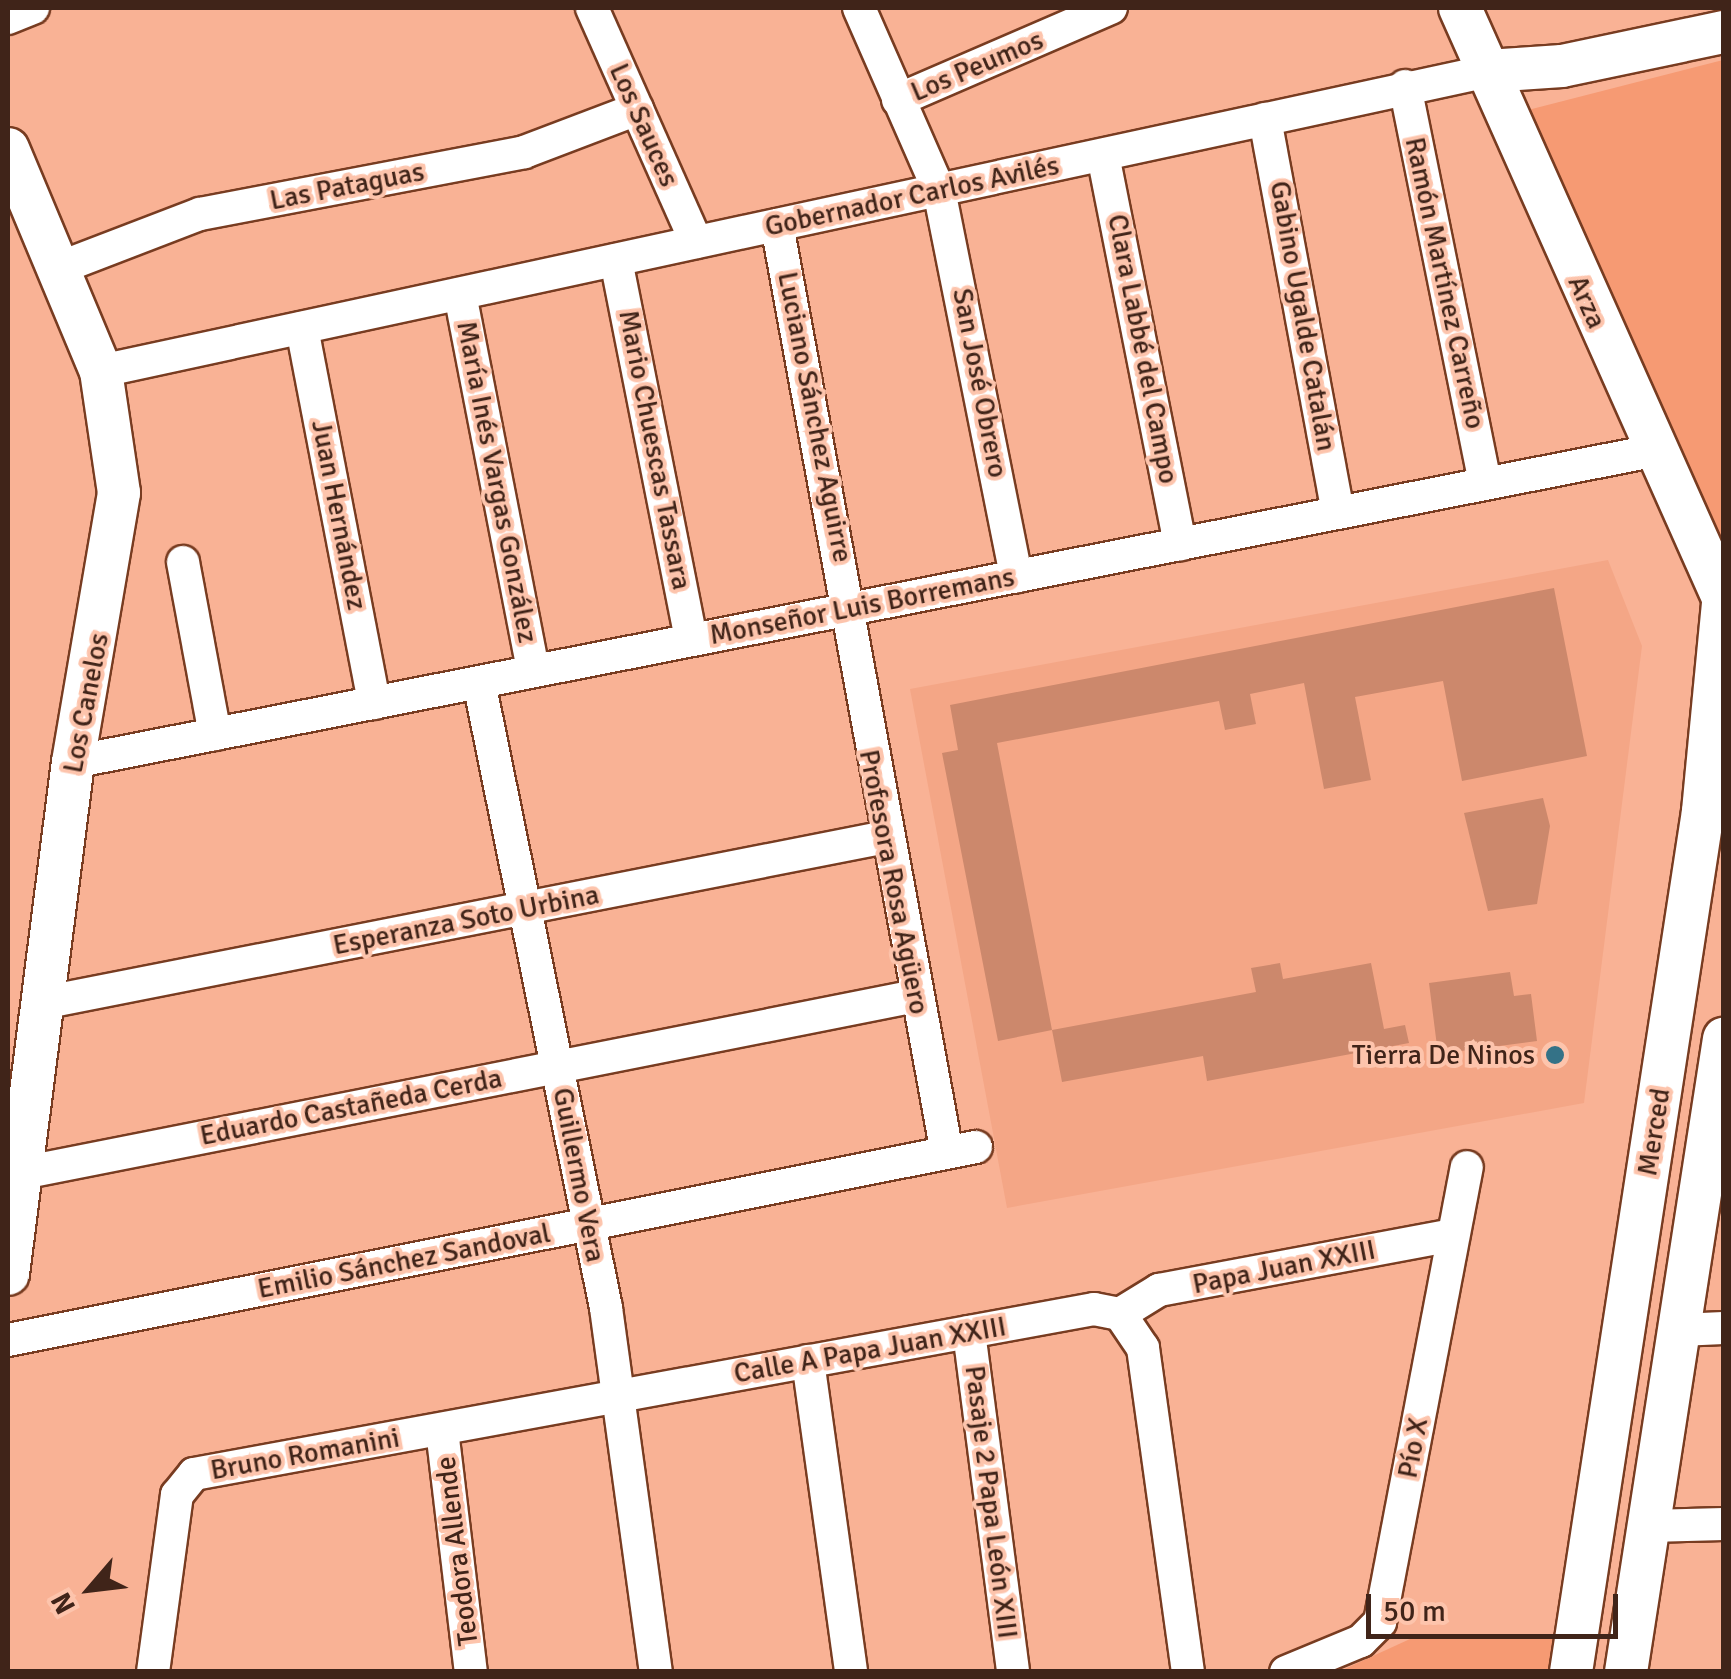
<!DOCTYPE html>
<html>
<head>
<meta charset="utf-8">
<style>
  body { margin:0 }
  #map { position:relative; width:1731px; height:1679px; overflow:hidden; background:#f9b295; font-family:Signika,sans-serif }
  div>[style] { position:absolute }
  .built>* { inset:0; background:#f4a686 }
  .green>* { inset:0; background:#f69a73 }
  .building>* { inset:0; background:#cc886c }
  .roads { filter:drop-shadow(2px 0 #783c21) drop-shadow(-2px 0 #783c21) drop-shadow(0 2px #783c21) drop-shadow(0 -2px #783c21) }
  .minor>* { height:32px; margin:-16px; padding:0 16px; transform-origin:16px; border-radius:16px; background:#fff }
  .tertiary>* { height:42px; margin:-21px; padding:0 21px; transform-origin:21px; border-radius:21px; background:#fff }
  .dots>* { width:28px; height:28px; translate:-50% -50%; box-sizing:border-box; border:5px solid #fdc4ac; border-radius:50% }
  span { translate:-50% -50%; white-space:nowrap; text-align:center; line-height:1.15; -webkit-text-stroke:8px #fdc4ac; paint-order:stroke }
  .street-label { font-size:28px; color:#402419 }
  .poi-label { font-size:28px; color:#402419 }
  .right { translate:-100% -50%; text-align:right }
  .frame { position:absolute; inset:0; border:10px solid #402419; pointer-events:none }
  .north { position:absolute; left:40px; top:1539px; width:100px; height:100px; -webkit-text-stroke:8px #fdc4ac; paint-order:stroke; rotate:242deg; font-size:28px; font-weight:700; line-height:40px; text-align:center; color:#402419 }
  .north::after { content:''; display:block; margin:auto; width:35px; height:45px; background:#402419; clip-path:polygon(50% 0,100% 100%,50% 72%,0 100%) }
  .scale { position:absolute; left:1366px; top:1594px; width:252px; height:45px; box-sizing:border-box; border:5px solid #402419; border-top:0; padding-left:12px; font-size:30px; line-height:35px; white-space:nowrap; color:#402419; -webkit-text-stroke:8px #fdc4ac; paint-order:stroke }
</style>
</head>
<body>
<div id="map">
  <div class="built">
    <div style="clip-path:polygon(1608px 560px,1642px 646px,1584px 1103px,1007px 1208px,910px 689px)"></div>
  </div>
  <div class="green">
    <div style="clip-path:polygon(1723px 60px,1723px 538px,1710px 539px,1528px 110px)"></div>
    <div style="clip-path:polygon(1560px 1636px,1555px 1671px,1338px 1672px,1410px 1639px)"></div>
  </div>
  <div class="building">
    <div style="clip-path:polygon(1554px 588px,1587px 756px,1462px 781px,1443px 681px,1355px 697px,1371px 780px,1324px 789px,1304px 683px,1250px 694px,1256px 724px,1225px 730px,1219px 701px,997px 743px,1052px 1030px,998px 1041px,942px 753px,958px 750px,950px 705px)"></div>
    <div style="clip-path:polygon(1543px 798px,1550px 826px,1537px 904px,1488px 911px,1464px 813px)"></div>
    <div style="clip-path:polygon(1280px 963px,1283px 979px,1371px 963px,1384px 1029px,1405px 1025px,1409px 1043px,1207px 1081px,1203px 1056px,1062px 1082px,1052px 1030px,1256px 992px,1251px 968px)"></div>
    <div style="clip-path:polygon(1510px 972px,1514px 996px,1531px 994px,1537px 1041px,1438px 1054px,1429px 983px)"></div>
  </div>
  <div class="roads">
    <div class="minor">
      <div style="left:592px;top:8px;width:256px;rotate:66deg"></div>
      <div style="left:859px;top:8px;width:199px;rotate:66.3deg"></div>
      <div style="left:939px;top:190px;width:394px;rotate:78.7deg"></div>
      <div style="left:8px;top:18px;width:27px;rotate:-22deg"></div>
      <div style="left:1405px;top:86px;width:403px;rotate:78.6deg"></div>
      <div style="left:898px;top:100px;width:232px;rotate:-23.4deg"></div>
      <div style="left:1265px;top:119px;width:400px;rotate:79.5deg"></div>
      <div style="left:1103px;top:155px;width:397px;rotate:78.8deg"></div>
      <div style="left:777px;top:225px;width:943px;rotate:79.62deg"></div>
      <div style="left:616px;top:260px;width:387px;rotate:78.8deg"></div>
      <div style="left:59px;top:268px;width:151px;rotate:-21deg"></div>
      <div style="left:200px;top:214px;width:330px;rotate:-10.8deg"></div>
      <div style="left:524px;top:152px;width:121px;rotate:-20.8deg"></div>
      <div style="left:460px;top:294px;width:384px;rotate:79deg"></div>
      <div style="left:302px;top:328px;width:382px;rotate:79.1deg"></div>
      <div style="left:101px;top:371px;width:1419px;rotate:-12.2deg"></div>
      <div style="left:183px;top:562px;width:175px;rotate:79.5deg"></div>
      <div style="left:479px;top:682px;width:639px;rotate:78.53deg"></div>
      <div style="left:606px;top:1308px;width:367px;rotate:82.2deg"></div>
      <div style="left:73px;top:762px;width:1609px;rotate:-11.14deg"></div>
      <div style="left:47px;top:1002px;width:855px;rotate:-11.13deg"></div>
      <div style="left:22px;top:1173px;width:911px;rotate:-11.2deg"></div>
      <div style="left:1120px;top:1314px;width:46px;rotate:-31.6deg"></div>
      <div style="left:1159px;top:1290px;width:299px;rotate:-10.6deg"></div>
      <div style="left:1679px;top:1330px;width:45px;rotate:-2.5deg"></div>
      <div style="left:969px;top:1332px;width:343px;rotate:82.6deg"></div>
      <div style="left:8px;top:1340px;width:987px;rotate:-11.28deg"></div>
      <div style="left:808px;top:1361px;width:314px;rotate:82.1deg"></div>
      <div style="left:442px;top:1430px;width:244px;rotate:83.2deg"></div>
      <div style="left:1649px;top:1526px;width:75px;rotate:-1.5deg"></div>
      <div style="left:153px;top:1672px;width:179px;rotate:-82.3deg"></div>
      <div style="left:177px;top:1495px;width:27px;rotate:-51deg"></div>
      <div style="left:194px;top:1474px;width:915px;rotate:-10.39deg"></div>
      <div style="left:1094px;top:1309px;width:26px;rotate:11deg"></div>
      <div style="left:1120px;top:1314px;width:41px;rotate:55.9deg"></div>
      <div style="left:1143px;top:1348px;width:327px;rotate:82.1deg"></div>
      <div style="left:1286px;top:1672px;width:81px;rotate:-22.5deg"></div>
      <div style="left:1361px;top:1641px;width:27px;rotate:-45deg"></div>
      <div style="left:1380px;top:1622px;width:463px;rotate:-79.2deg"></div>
    </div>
    <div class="tertiary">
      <div style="left:1460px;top:8px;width:641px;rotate:65.96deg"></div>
      <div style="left:1488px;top:71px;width:74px;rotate:-3.9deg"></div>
      <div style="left:1562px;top:66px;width:166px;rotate:-11.9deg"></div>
      <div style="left:8px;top:149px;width:241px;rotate:67.3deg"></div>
      <div style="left:101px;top:371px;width:123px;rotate:81.6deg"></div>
      <div style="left:119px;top:493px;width:273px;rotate:99.7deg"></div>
      <div style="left:73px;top:762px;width:516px;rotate:97.24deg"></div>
      <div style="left:1571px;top:1672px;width:871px;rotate:-81.28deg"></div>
      <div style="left:1703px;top:811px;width:220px;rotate:-84.5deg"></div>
      <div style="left:1626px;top:1672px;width:641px;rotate:-81.2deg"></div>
    </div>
  </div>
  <div class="dots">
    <div style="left:1555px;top:1055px;background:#347287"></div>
  </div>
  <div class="street-label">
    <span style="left:977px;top:66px;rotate:-23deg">Los Peumos</span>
    <span style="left:644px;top:125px;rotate:66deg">Los Sauces</span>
    <span style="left:347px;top:186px;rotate:-11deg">Las Pataguas</span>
    <span style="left:912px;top:196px;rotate:-12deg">Gobernador Carlos Avilés</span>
    <span style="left:1445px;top:283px;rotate:78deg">Ramón Martínez Carreño</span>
    <span style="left:1587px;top:302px;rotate:66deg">Arza</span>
    <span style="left:1303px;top:316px;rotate:80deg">Gabino Ugalde Catalán</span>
    <span style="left:1143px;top:349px;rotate:79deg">Clara Labbé del Campo</span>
    <span style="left:980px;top:383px;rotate:79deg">San José Obrero</span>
    <span style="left:815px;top:417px;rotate:79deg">Luciano Sánchez Aguirre</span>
    <span style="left:655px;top:450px;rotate:79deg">Mario Chuescas Tassara</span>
    <span style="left:497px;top:482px;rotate:79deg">María Inés Vargas González</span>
    <span style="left:339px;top:515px;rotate:79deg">Juan Hernández</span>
    <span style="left:862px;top:606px;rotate:-11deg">Monseñor Luis Borremans</span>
    <span style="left:86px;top:703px;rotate:-79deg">Los Canelos</span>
    <span style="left:894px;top:882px;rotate:79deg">Profesora Rosa Agüero</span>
    <span style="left:466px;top:920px;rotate:-11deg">Esperanza Soto Urbina</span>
    <span style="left:351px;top:1107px;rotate:-11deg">Eduardo Castañeda Cerda</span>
    <span style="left:1654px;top:1132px;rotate:-81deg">Merced</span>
    <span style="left:579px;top:1175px;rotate:79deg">Guillermo Vera</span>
    <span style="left:404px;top:1261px;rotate:-11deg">Emilio Sánchez Sandoval</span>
    <span style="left:1284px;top:1267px;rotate:-11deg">Papa Juan XXIII</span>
    <span style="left:870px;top:1350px;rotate:-10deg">Calle A Papa Juan XXIII</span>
    <span style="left:1413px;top:1448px;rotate:-79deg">Pío X</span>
    <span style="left:305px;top:1454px;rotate:-10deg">Bruno Romanini</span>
    <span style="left:991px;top:1502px;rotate:83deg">Pasaje 2 Papa León XIII</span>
    <span style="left:457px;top:1551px;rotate:-97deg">Teodora Allende</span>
  </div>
  <div class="poi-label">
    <span class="right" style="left:1535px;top:1055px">Tierra De Ninos</span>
  </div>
  <div class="frame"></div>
  <div class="north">N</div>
  <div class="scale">50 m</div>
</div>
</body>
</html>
